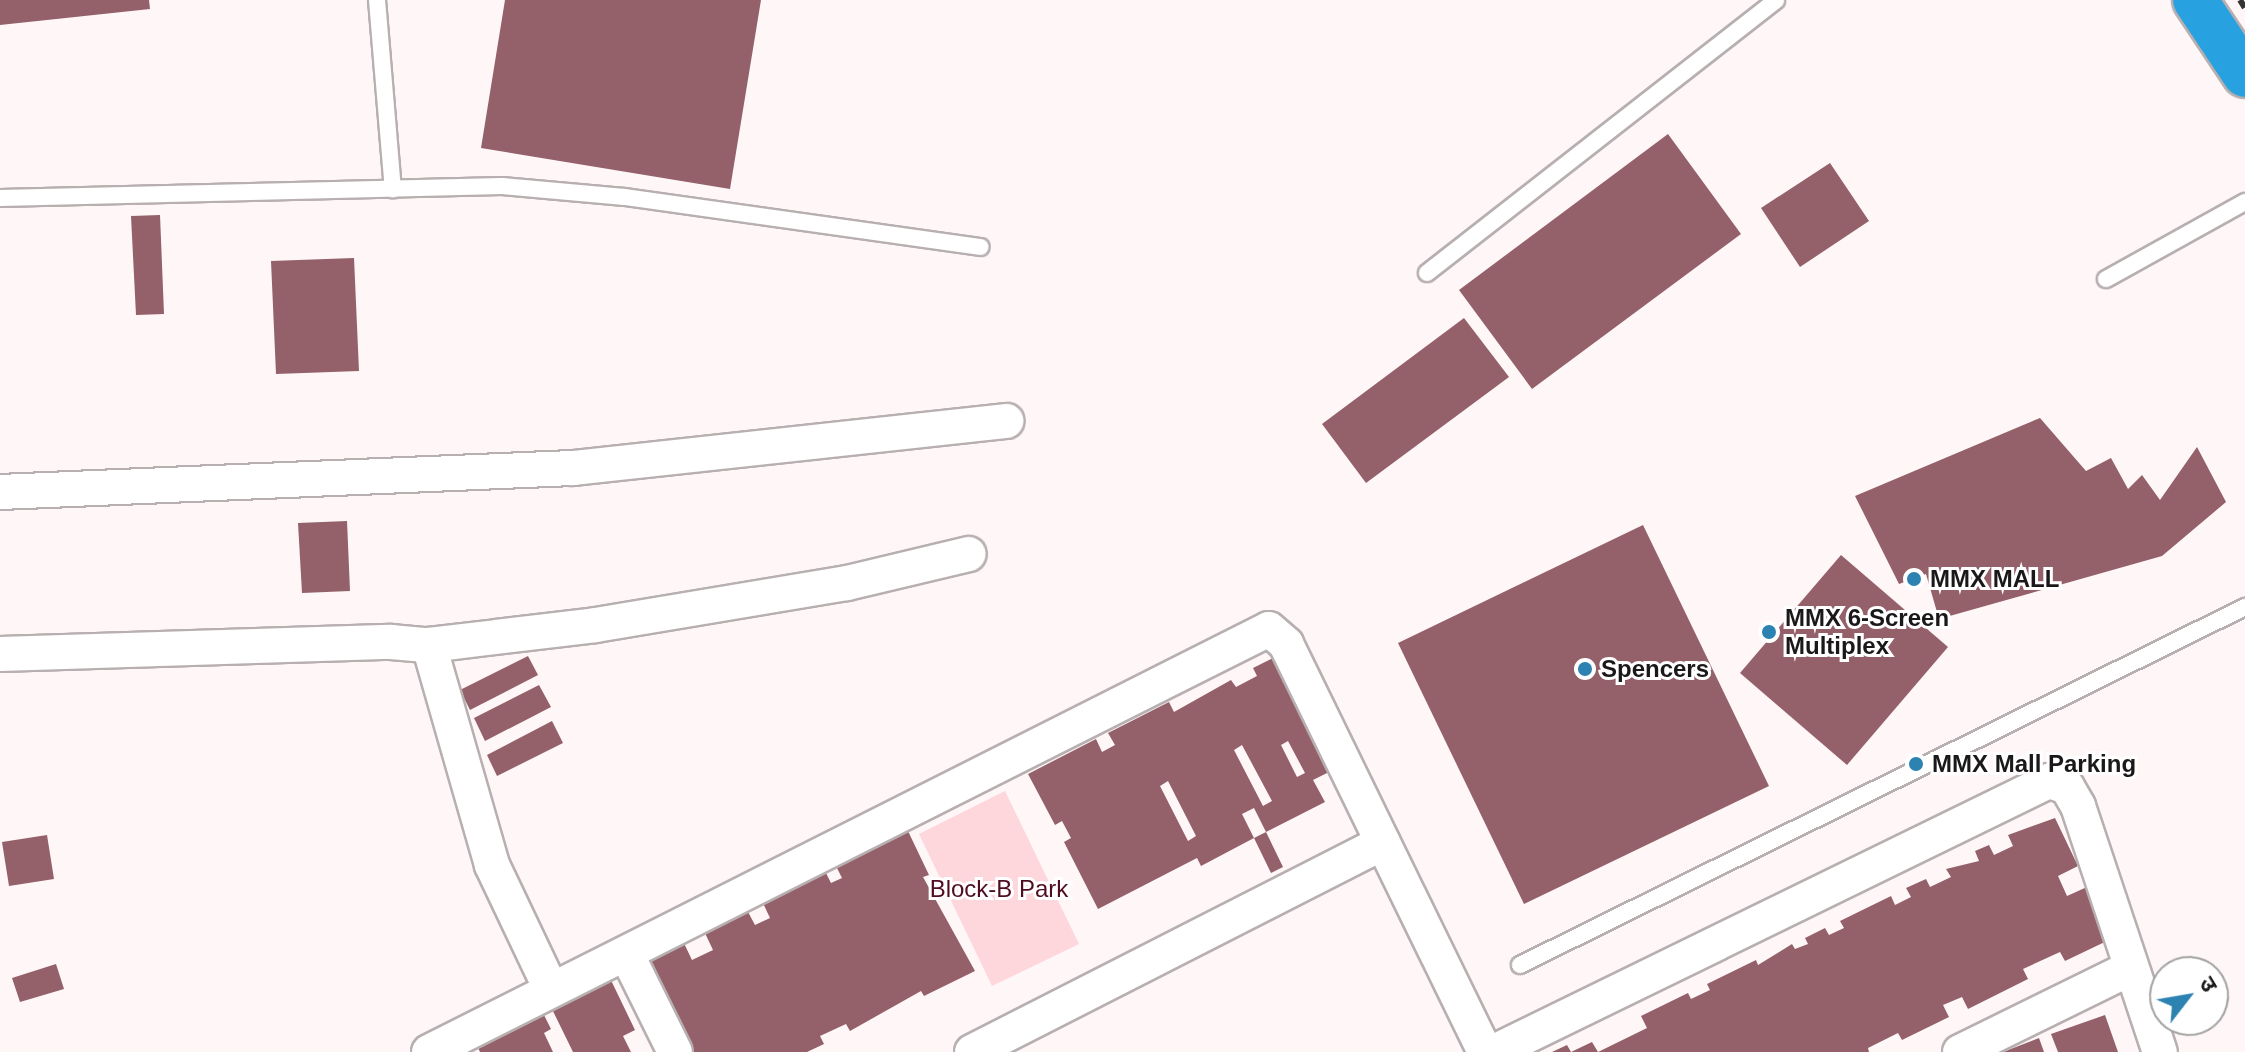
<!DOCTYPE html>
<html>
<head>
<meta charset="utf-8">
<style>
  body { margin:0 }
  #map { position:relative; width:2245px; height:1052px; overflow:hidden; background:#fef6f7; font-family:Arial,"Noto Sans Devanagari",sans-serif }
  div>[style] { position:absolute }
  .green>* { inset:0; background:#fdd7dc }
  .building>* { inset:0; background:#946069 }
  .roads { filter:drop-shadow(2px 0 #b7afb0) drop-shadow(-2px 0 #b7afb0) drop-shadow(0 2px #b7afb0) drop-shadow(0 -2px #b7afb0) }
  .lane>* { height:16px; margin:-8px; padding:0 8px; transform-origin:8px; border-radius:8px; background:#fff }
  .street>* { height:34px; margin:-17px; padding:0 17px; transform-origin:17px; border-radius:17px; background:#fff }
  .highway>* { height:44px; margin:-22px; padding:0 22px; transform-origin:22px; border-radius:22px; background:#27a1e0 }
  .rail>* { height:6px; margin-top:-3px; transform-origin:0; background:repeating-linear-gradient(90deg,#363333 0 12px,transparent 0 18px) }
  .dots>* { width:22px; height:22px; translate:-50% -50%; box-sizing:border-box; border:4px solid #fff; border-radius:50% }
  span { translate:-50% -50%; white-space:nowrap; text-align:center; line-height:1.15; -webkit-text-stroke:6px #fff; paint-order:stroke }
  .poi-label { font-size:24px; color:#1a1818; font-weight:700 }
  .left { translate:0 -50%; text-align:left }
  .park-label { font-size:24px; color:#500c21 }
  .north { position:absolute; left:2149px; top:956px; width:80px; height:80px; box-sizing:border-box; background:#fff; border:2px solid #a3a3a3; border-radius:50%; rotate:59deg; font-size:22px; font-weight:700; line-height:32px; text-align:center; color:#1a1818 }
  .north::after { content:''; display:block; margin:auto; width:28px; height:36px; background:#2c82b1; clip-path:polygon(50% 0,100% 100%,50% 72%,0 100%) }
</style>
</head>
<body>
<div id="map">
  <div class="green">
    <div style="clip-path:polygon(1005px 791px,1079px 944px,992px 986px,919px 834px)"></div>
  </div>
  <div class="building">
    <div style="clip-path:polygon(0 0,149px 0,150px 9px,0 25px)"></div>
    <div style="clip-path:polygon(505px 0,761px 0,730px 189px,481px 148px)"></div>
    <div style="clip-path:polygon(1668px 134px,1741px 234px,1532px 389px,1459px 290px)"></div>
    <div style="clip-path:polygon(1830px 163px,1869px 221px,1800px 267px,1761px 208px)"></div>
    <div style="clip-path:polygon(160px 215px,164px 314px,136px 315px,131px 216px)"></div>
    <div style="clip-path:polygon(354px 258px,359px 371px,276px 374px,271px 261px)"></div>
    <div style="clip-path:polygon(1464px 318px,1509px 377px,1366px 483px,1322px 424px)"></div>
    <div style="clip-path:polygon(2040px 418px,2086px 471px,2111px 458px,2128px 489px,2142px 475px,2160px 500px,2197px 447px,2226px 502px,2162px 556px,1939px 619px,1926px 574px,1899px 584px,1855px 496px)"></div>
    <div style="clip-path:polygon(347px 521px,350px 591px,302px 593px,298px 523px)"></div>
    <div style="clip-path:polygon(1643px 525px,1769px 786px,1524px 904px,1398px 643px)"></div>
    <div style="clip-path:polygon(1841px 555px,1948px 647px,1847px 765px,1740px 673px)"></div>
    <div style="clip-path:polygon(evenodd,1285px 652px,1333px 770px,1313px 780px,1325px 802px,1266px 832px,1283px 867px,1271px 873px,1254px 838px,1266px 832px,1254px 808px,1242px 814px,1254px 838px,1201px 866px,1197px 858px,1098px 909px,1064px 842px,1071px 838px,1062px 821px,1055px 825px,1028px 774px,1096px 739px,1102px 752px,1115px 745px,1108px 733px,1169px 702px,1174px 712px,1231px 680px,1236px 687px,1257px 676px,1253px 668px,1285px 652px,1288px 741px,1305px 773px,1297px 777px,1281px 745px,1288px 741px,1285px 652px,1242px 745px,1272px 801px,1263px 806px,1234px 750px,1242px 745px,1285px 652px,1168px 781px,1196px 836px,1188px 841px,1160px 786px,1168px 781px)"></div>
    <div style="clip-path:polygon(528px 656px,538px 675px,470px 710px,460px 690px)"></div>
    <div style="clip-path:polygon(539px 685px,551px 707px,485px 741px,474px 718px)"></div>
    <div style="clip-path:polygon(552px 721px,563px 743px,497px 776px,487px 755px)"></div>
    <div style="clip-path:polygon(2055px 818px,2078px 866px,2058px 876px,2067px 896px,2087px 887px,2111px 939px,2065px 961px,2060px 952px,2023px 969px,2028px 979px,1968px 1009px,1962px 997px,1943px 1005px,1949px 1017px,1902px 1040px,1898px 1033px,1868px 1048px,1869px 1052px,1552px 1052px,1567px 1045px,1571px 1052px,1592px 1042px,1598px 1052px,1647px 1028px,1641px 1016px,1688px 993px,1691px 999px,1710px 990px,1707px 984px,1756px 960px,1758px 965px,1792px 944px,1795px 949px,1808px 944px,1805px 938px,1825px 928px,1829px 935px,1844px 928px,1840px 921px,1891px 896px,1895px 905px,1911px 897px,1906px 888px,1926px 879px,1930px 887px,1951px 877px,1946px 869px,1979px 861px,1975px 851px,1989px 845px,1994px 855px,2013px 846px,2008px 835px)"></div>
    <div style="clip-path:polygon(907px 829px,929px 875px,923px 877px,975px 971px,924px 996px,921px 991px,850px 1031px,846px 1024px,820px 1036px,824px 1044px,807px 1052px,694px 1052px,641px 954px,680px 935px,692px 960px,713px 950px,704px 931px,747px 910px,755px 925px,770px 918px,761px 899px,824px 869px,831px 883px,842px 878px,835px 864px)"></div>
    <div style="clip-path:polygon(47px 835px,54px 879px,9px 886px,2px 842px)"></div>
    <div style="clip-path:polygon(56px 964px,64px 989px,20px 1002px,12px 978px)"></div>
    <div style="clip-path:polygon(608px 974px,635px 1030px,623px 1036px,631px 1052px,573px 1052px,549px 1003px)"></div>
    <div style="clip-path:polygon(540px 1007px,551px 1029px,544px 1033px,553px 1052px,480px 1052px,474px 1039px)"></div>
    <div style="clip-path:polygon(2105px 1015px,2118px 1052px,2058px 1052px,2051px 1034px)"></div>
    <div style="clip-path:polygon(2039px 1038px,2044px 1052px,2003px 1052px)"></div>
  </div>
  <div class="roads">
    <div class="lane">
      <div style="left:377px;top:0;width:190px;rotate:85.2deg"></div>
      <div style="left:0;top:198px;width:502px;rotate:-1.37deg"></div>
      <div style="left:502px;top:186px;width:123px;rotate:5.1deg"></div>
      <div style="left:625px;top:197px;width:359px;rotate:8deg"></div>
      <div style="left:1427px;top:273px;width:443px;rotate:-38deg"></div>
      <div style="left:2106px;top:279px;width:159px;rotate:-29deg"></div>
      <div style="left:1520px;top:965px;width:809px;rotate:-26.28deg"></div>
    </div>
    <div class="street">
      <div style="left:0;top:492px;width:574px;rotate:-2.4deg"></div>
      <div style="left:573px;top:468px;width:436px;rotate:-6.2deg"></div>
      <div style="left:429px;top:645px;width:229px;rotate:74deg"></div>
      <div style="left:492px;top:865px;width:137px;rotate:64.6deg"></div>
      <div style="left:0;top:654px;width:391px;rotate:-1.8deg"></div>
      <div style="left:391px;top:642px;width:38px;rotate:5deg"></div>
      <div style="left:429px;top:645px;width:168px;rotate:-6.8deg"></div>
      <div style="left:596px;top:625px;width:254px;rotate:-9.5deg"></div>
      <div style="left:847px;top:583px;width:125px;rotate:-13.4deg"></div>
      <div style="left:627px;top:955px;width:108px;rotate:63.7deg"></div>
      <div style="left:429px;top:1052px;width:940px;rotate:-26.73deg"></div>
      <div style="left:1269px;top:629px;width:23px;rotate:41deg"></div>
      <div style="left:1286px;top:644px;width:454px;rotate:64deg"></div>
      <div style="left:972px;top:1052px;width:461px;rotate:-27deg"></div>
      <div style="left:1494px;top:1052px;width:618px;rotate:-26.03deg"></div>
      <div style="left:2049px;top:781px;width:19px;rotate:18deg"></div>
      <div style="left:2067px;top:787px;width:22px;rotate:60deg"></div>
      <div style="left:2078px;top:806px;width:259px;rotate:71.6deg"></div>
      <div style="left:1960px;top:1052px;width:191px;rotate:-26.2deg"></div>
    </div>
    <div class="highway">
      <div style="left:2195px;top:0;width:90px;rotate:56.3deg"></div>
    </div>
  </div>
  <div class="rail">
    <div style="left:2240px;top:0;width:9px;rotate:58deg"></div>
  </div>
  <div class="dots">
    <div style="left:1914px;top:579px;background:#2c82b1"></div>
    <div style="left:1769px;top:632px;background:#2c82b1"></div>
    <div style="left:1585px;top:669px;background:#2c82b1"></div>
    <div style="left:1916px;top:764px;background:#2c82b1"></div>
  </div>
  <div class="poi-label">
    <span class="left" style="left:1930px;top:579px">MMX MALL</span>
    <span class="left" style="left:1785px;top:632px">MMX 6-Screen<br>Multiplex</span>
    <span class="left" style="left:1601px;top:669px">Spencers</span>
    <span class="left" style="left:1932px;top:764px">MMX Mall Parking</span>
  </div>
  <div class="park-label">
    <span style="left:999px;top:889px">Block-B Park</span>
  </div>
  <div class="north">उ</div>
</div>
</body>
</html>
